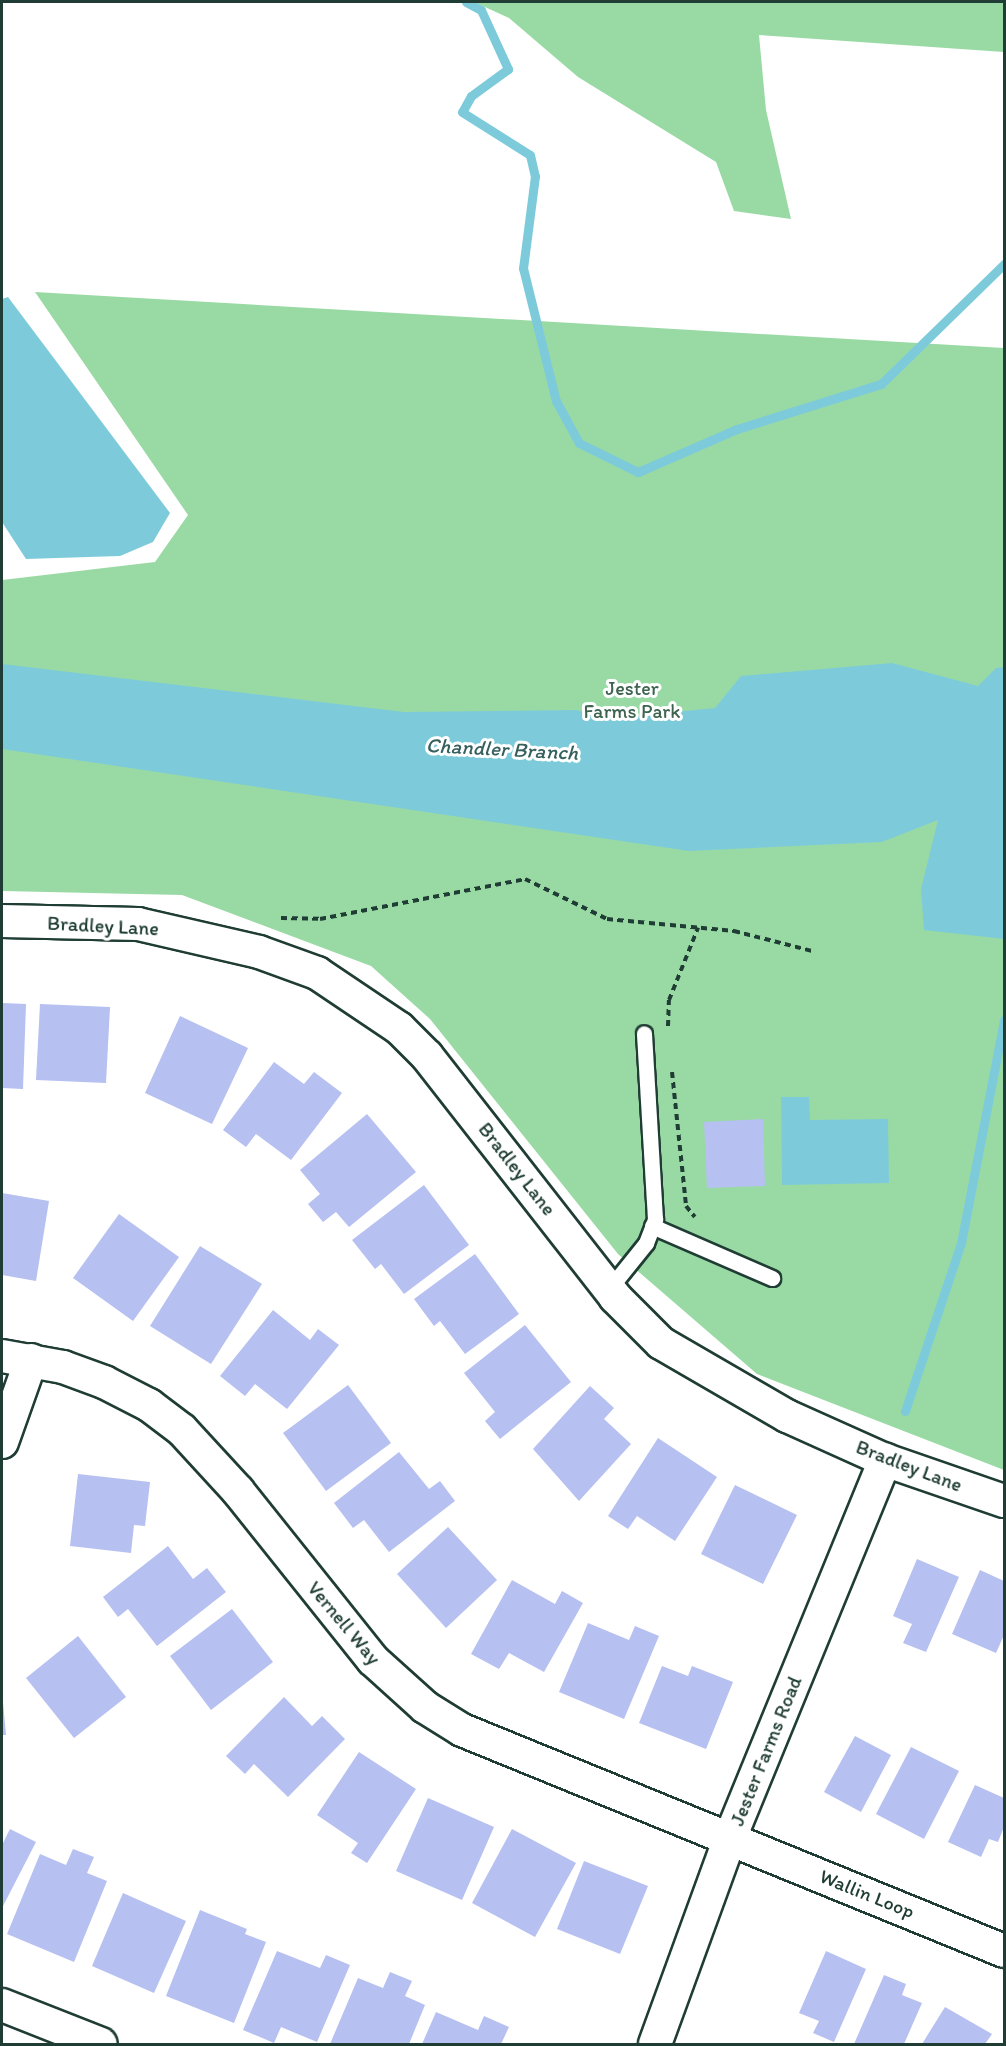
<!DOCTYPE html>
<html>
<head>
<meta charset="utf-8">
<style>
  body { margin:0 }
  #map { position:relative; width:1006px; height:2046px; overflow:hidden; background:#fff; font-family:Itim,sans-serif }
  div>[style] { position:absolute }
  .green>* { inset:0; background:#99daa4 }
  .water>* { inset:0; background:#7dcbda }
  .stream>* { height:9px; margin:-4.5px; padding:0 4.5px; transform-origin:4.5px; border-radius:4.5px; background:#7dcbda }
  .building>* { inset:0; background:#b6c0f1 }
  .path>* { height:4px; margin-top:-2px; transform-origin:0; background:repeating-linear-gradient(90deg,#1f3d34 0 6px,transparent 0 10.5px) }
  .roads { filter:drop-shadow(2px 0 #1f3d34) drop-shadow(-2px 0 #1f3d34) drop-shadow(0 2px #1f3d34) drop-shadow(0 -2px #1f3d34) }
  .lane>* { height:15px; margin:-7.5px; padding:0 7.5px; transform-origin:7.5px; border-radius:7.5px; background:#fff }
  .street>* { height:32px; margin:-16px; padding:0 16px; transform-origin:16px; border-radius:16px; background:#fff }
  span { translate:-50% -50%; white-space:nowrap; text-align:center; line-height:1.15; -webkit-text-stroke:6px #fff; paint-order:stroke }
  .park-label { font-size:20px; color:#3e6450 }
  .street-label { font-size:20px; color:#1f3d34 }
  .water-label { font-size:21px; color:#36605e; font-style:italic }
  .frame { position:absolute; inset:0; border:3px solid #1f3d34; pointer-events:none }
</style>
</head>
<body>
<div id="map">
  <div class="green">
    <div style="clip-path:polygon(474px 2px,1004px 2px,1004px 52px,759px 35px,766px 110px,791px 219px,734px 211px,716px 162px,578px 77px,509px 18px)"></div>
    <div style="clip-path:polygon(35px 292px,1004px 348px,1004px 1470px,757px 1374px,618px 1254px,430px 1019px,371px 966px,182px 895px,2px 891px,2px 580px,155px 562px,188px 515px)"></div>
  </div>
  <div class="water">
    <div style="clip-path:polygon(8px 297px,170px 513px,153px 542px,120px 556px,26px 559px,2px 522px,2px 299px)"></div>
    <div style="clip-path:polygon(892px 663px,978px 686px,996px 668px,1004px 667px,1004px 939px,924px 930px,921px 889px,938px 820px,882px 842px,689px 851px,2px 749px,2px 664px,404px 712px,577px 710px,603px 719px,715px 708px,741px 676px)"></div>
    <div style="clip-path:polygon(781px 1097px,809px 1097px,810px 1120px,888px 1119px,889px 1183px,782px 1185px)"></div>
  </div>
  <div class="stream">
    <div style="left:466px;top:2px;width:17px;rotate:28deg"></div>
    <div style="left:481px;top:10px;width:65px;rotate:65.4deg"></div>
    <div style="left:508px;top:69px;width:46px;rotate:143.9deg"></div>
    <div style="left:471px;top:96px;width:18px;rotate:119deg"></div>
    <div style="left:462px;top:112px;width:80px;rotate:32.3deg"></div>
    <div style="left:530px;top:155px;width:22px;rotate:77deg"></div>
    <div style="left:535px;top:176px;width:93px;rotate:97.4deg"></div>
    <div style="left:523px;top:268px;width:137px;rotate:76.1deg"></div>
    <div style="left:556px;top:401px;width:48px;rotate:61.3deg"></div>
    <div style="left:579px;top:443px;width:66px;rotate:26.2deg"></div>
    <div style="left:638px;top:472px;width:108px;rotate:-23.5deg"></div>
    <div style="left:737px;top:429px;width:151px;rotate:-17.4deg"></div>
    <div style="left:881px;top:384px;width:172px;rotate:-44.3deg"></div>
    <div style="left:905px;top:1411px;width:177px;rotate:-71.6deg"></div>
    <div style="left:961px;top:1243px;width:227px;rotate:-79.1deg"></div>
  </div>
  <div class="building">
    <div style="clip-path:polygon(2px 1003px,26px 1004px,23px 1089px,2px 1088px)"></div>
    <div style="clip-path:polygon(40px 1004px,110px 1007px,106px 1083px,36px 1080px)"></div>
    <div style="clip-path:polygon(180px 1016px,248px 1048px,212px 1124px,145px 1093px)"></div>
    <div style="clip-path:polygon(274px 1062px,304px 1084px,314px 1072px,342px 1093px,291px 1160px,256px 1134px,246px 1147px,223px 1130px)"></div>
    <div style="clip-path:polygon(367px 1114px,416px 1172px,349px 1227px,336px 1212px,323px 1222px,308px 1204px,320px 1194px,300px 1170px)"></div>
    <div style="clip-path:polygon(763px 1119px,765px 1186px,707px 1188px,704px 1122px)"></div>
    <div style="clip-path:polygon(424px 1185px,469px 1245px,404px 1294px,381px 1264px,375px 1269px,352px 1240px)"></div>
    <div style="clip-path:polygon(2px 1193px,49px 1201px,36px 1281px,2px 1275px)"></div>
    <div style="clip-path:polygon(119px 1214px,179px 1257px,133px 1321px,73px 1278px)"></div>
    <div style="clip-path:polygon(200px 1246px,262px 1284px,211px 1364px,150px 1326px)"></div>
    <div style="clip-path:polygon(475px 1254px,519px 1314px,465px 1354px,440px 1321px,434px 1326px,414px 1299px)"></div>
    <div style="clip-path:polygon(273px 1310px,310px 1340px,318px 1329px,339px 1345px,287px 1409px,255px 1384px,245px 1396px,220px 1376px)"></div>
    <div style="clip-path:polygon(525px 1325px,571px 1382px,500px 1439px,485px 1421px,495px 1412px,464px 1373px)"></div>
    <div style="clip-path:polygon(348px 1385px,391px 1443px,326px 1491px,283px 1433px)"></div>
    <div style="clip-path:polygon(590px 1386px,614px 1408px,604px 1419px,631px 1444px,579px 1501px,533px 1449px)"></div>
    <div style="clip-path:polygon(658px 1438px,717px 1477px,675px 1541px,637px 1516px,628px 1529px,608px 1516px)"></div>
    <div style="clip-path:polygon(399px 1452px,429px 1489px,440px 1481px,455px 1501px,389px 1552px,364px 1520px,353px 1528px,334px 1503px)"></div>
    <div style="clip-path:polygon(78px 1474px,150px 1482px,145px 1526px,134px 1525px,131px 1553px,70px 1546px)"></div>
    <div style="clip-path:polygon(735px 1485px,797px 1515px,763px 1584px,701px 1554px)"></div>
    <div style="clip-path:polygon(448px 1527px,497px 1580px,446px 1628px,397px 1574px)"></div>
    <div style="clip-path:polygon(168px 1546px,193px 1579px,207px 1568px,226px 1592px,157px 1646px,128px 1609px,118px 1617px,103px 1597px)"></div>
    <div style="clip-path:polygon(917px 1559px,959px 1577px,926px 1652px,903px 1643px,912px 1624px,893px 1616px)"></div>
    <div style="clip-path:polygon(980px 1570px,1004px 1581px,1004px 1635px,996px 1653px,952px 1634px)"></div>
    <div style="clip-path:polygon(512px 1580px,555px 1604px,562px 1591px,583px 1603px,544px 1672px,509px 1653px,499px 1669px,471px 1654px)"></div>
    <div style="clip-path:polygon(232px 1609px,273px 1662px,211px 1710px,170px 1656px)"></div>
    <div style="clip-path:polygon(588px 1623px,629px 1640px,635px 1626px,659px 1636px,624px 1719px,559px 1692px)"></div>
    <div style="clip-path:polygon(78px 1636px,126px 1697px,74px 1738px,26px 1678px)"></div>
    <div style="clip-path:polygon(662px 1666px,688px 1676px,692px 1666px,733px 1682px,706px 1749px,639px 1723px)"></div>
    <div style="clip-path:polygon(2px 1691px,6px 1735px,2px 1735px)"></div>
    <div style="clip-path:polygon(284px 1697px,312px 1726px,322px 1716px,345px 1739px,288px 1797px,254px 1764px,245px 1774px,226px 1756px)"></div>
    <div style="clip-path:polygon(855px 1736px,891px 1755px,861px 1812px,824px 1792px)"></div>
    <div style="clip-path:polygon(911px 1747px,959px 1771px,924px 1839px,876px 1814px)"></div>
    <div style="clip-path:polygon(359px 1752px,416px 1789px,367px 1863px,351px 1853px,358px 1843px,317px 1815px)"></div>
    <div style="clip-path:polygon(975px 1785px,1004px 1798px,1004px 1827px,998px 1842px,989px 1839px,981px 1857px,948px 1842px)"></div>
    <div style="clip-path:polygon(428px 1798px,494px 1827px,462px 1900px,396px 1871px)"></div>
    <div style="clip-path:polygon(10px 1829px,36px 1842px,2px 1908px,2px 1845px)"></div>
    <div style="clip-path:polygon(512px 1829px,576px 1863px,535px 1937px,472px 1903px)"></div>
    <div style="clip-path:polygon(73px 1849px,94px 1857px,87px 1873px,107px 1881px,74px 1962px,7px 1934px,40px 1854px,66px 1865px)"></div>
    <div style="clip-path:polygon(584px 1861px,648px 1886px,620px 1954px,557px 1929px)"></div>
    <div style="clip-path:polygon(123px 1893px,186px 1921px,154px 1993px,92px 1966px)"></div>
    <div style="clip-path:polygon(200px 1910px,247px 1929px,245px 1934px,266px 1942px,234px 2023px,166px 1996px)"></div>
    <div style="clip-path:polygon(277px 1951px,320px 1968px,326px 1955px,350px 1965px,317px 2042px,281px 2027px,274px 2043px,243px 2030px)"></div>
    <div style="clip-path:polygon(826px 1951px,866px 1969px,834px 2042px,813px 2033px,819px 2021px,799px 2013px)"></div>
    <div style="clip-path:polygon(390px 1972px,412px 1981px,405px 1996px,425px 2005px,409px 2044px,330px 2044px,358px 1978px,383px 1988px)"></div>
    <div style="clip-path:polygon(884px 1975px,906px 1984px,902px 1995px,922px 2003px,904px 2044px,854px 2044px)"></div>
    <div style="clip-path:polygon(945px 2007px,992px 2034px,985px 2044px,922px 2044px)"></div>
    <div style="clip-path:polygon(436px 2012px,478px 2030px,484px 2016px,509px 2027px,501px 2044px,422px 2044px)"></div>
  </div>
  <div class="path">
    <div style="left:281px;top:918px;width:39px;rotate:1deg"></div>
    <div style="left:320px;top:919px;width:209px;rotate:-11deg"></div>
    <div style="left:525px;top:879px;width:91px;rotate:26deg"></div>
    <div style="left:607px;top:919px;width:128px;rotate:5.4deg"></div>
    <div style="left:734px;top:931px;width:81px;rotate:14.4deg"></div>
    <div style="left:668px;top:1026px;width:26px;rotate:-88deg"></div>
    <div style="left:669px;top:1000px;width:78px;rotate:-68.1deg"></div>
    <div style="left:672px;top:1072px;width:135px;rotate:84deg"></div>
    <div style="left:686px;top:1206px;width:14px;rotate:51deg"></div>
  </div>
  <div class="roads">
    <div class="lane">
      <div style="left:652px;top:1226px;width:131px;rotate:23.4deg"></div>
      <div style="left:609px;top:1289px;width:59px;rotate:-51.2deg"></div>
      <div style="left:646px;top:1243px;width:26px;rotate:-69deg"></div>
      <div style="left:655px;top:1219px;width:186px;rotate:-93.4deg"></div>
    </div>
    <div class="street">
      <div style="left:2px;top:921px;width:136px;rotate:1.3deg"></div>
      <div style="left:138px;top:924px;width:124px;rotate:13deg"></div>
      <div style="left:259px;top:952px;width:62px;rotate:19.9deg"></div>
      <div style="left:317px;top:973px;width:99px;rotate:33.9deg"></div>
      <div style="left:399px;top:1028px;width:40px;rotate:45deg"></div>
      <div style="left:427px;top:1056px;width:306px;rotate:52deg"></div>
      <div style="left:615px;top:1297px;width:65px;rotate:45deg"></div>
      <div style="left:661px;top:1343px;width:146px;rotate:30.1deg"></div>
      <div style="left:787px;top:1416px;width:107px;rotate:24.2deg"></div>
      <div style="left:885px;top:1460px;width:126px;rotate:19deg"></div>
      <div style="left:2px;top:1356px;width:62px;rotate:10.2deg"></div>
      <div style="left:63px;top:1367px;width:44px;rotate:20.1deg"></div>
      <div style="left:104px;top:1382px;width:51px;rotate:27.1deg"></div>
      <div style="left:149px;top:1405px;width:41px;rotate:37.1deg"></div>
      <div style="left:182px;top:1430px;width:83px;rotate:47.4deg"></div>
      <div style="left:238px;top:1491px;width:216px;rotate:51.4deg"></div>
      <div style="left:373px;top:1660px;width:70px;rotate:42.1deg"></div>
      <div style="left:425px;top:1707px;width:44px;rotate:31.9deg"></div>
      <div style="left:462px;top:1730px;width:585px;rotate:22.18deg"></div>
      <div style="left:2px;top:1442px;width:87px;rotate:-70.5deg"></div>
      <div style="left:2px;top:2005px;width:106px;rotate:21.5deg"></div>
      <div style="left:655px;top:2044px;width:219px;rotate:-70deg"></div>
      <div style="left:730px;top:1838px;width:409px;rotate:-67.7deg"></div>
    </div>
  </div>
  <div class="park-label">
    <span style="left:632px;top:700px">Jester<br>Farms Park</span>
  </div>
  <div class="street-label">
    <span style="left:103px;top:926px;rotate:3deg">Bradley Lane</span>
    <span style="left:517px;top:1169px;rotate:52deg">Bradley Lane</span>
    <span style="left:909px;top:1466px;rotate:21deg">Bradley Lane</span>
    <span style="left:344px;top:1623px;rotate:50deg">Vernell Way</span>
    <span style="left:766px;top:1751px;rotate:-68deg">Jester Farms Road</span>
    <span style="left:867px;top:1894px;rotate:22deg">Wallin Loop</span>
  </div>
  <div class="water-label">
    <span style="left:502px;top:749px;rotate:3deg">Chandler Branch</span>
  </div>
  <div class="frame"></div>
</div>
</body>
</html>
